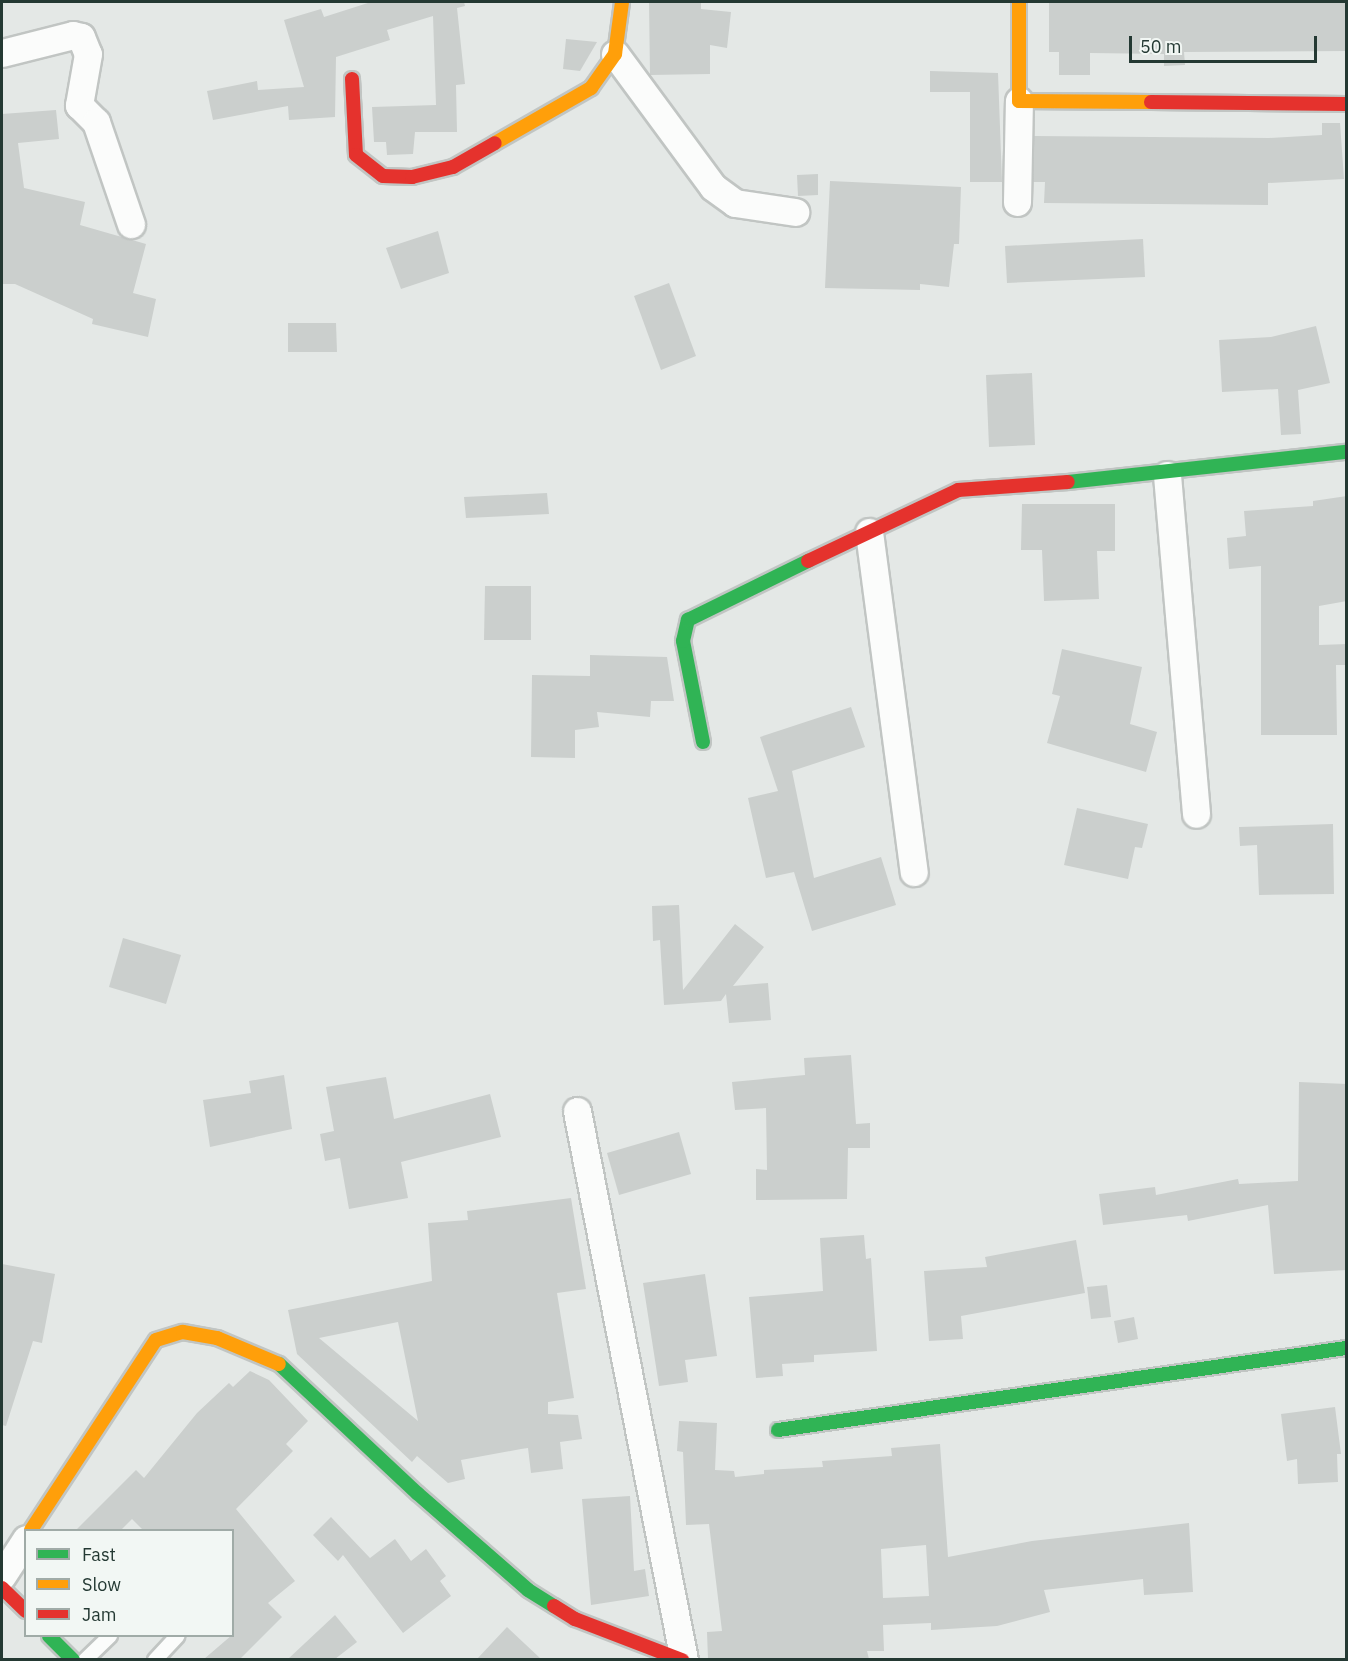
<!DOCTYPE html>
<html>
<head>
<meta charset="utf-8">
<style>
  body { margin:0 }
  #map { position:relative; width:1348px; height:1661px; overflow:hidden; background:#e4e8e6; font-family:"IBM Plex Sans",sans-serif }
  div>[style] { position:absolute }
  .building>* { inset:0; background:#cbcfcd }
  .roads { filter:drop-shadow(2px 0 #c1c5c3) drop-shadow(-2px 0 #c1c5c3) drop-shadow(0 2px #c1c5c3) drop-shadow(0 -2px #c1c5c3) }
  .lane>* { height:14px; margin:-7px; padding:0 7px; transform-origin:7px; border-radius:7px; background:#fbfcfb }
  .street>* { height:27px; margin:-13.5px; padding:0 13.5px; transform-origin:13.5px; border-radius:13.5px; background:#fbfcfb }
  .fast>* { height:14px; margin:-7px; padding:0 7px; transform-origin:7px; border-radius:7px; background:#30b455 }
  .slow>* { height:14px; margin:-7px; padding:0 7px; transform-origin:7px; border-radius:7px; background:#ff9f0a }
  .jam>* { height:14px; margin:-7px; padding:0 7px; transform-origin:7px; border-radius:7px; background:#e5322d }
  span { translate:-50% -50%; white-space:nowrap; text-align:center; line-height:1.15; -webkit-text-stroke:6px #f2f7f4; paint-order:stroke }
  .frame { position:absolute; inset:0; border:3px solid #243933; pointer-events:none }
  .legend { position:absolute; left:24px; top:1529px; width:210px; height:108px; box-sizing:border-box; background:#f2f7f4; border:2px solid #a0aba7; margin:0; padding:8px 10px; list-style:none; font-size:18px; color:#243933 }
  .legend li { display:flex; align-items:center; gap:12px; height:30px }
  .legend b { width:30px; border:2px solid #a0aba7 }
  .scale { position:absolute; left:1129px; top:36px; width:188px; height:27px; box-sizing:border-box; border:3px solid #243933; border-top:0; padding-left:8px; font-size:18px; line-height:21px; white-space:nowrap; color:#243933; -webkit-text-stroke:4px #f2f7f4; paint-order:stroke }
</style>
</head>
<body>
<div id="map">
  <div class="building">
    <div style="clip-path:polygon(371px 2px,464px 2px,465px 6px,457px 8px,465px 84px,456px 85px,457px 132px,415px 132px,413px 154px,387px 155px,386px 142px,374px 142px,372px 107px,436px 105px,433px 16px,387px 30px,390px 40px,336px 57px,335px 117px,289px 120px,288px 106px,213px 120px,207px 91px,257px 81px,258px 90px,304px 87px,284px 20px,321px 9px,324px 17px)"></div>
    <div style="clip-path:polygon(649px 2px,701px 2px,701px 9px,731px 12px,727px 48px,710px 45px,710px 74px,650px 75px)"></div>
    <div style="clip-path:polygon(1049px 2px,1347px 2px,1347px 51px,1184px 52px,1185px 65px,1164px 66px,1164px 54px,1090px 53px,1090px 75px,1059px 75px,1059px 52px,1049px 52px)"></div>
    <div style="clip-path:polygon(566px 39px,597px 42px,580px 71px,563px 69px)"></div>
    <div style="clip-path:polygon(930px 71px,998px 73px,1002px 182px,970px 182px,970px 92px,930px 92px)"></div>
    <div style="clip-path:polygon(56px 110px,59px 139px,18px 143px,24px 188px,85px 202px,80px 225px,146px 244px,133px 293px,156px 299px,148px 337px,92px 324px,93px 319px,15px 284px,2px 284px,2px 114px)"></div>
    <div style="clip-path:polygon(1322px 123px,1340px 123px,1344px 179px,1268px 183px,1268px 205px,1044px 203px,1045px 182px,1033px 182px,1034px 136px,1269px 138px,1322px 135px)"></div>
    <div style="clip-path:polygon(818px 174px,818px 195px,798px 196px,797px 175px)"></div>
    <div style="clip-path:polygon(830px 181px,961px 187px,959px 244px,954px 244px,949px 287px,920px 284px,920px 290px,825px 288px)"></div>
    <div style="clip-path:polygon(438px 231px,449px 273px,401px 289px,386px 248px)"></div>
    <div style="clip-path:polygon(1143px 239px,1145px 277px,1007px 283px,1005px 246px)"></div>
    <div style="clip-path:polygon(669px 283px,696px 356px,661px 370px,634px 296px)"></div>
    <div style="clip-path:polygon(288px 323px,336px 323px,337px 352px,288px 352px)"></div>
    <div style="clip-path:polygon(1316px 326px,1330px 383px,1298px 390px,1301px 434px,1281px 435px,1278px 389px,1222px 392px,1219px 340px,1271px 337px)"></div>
    <div style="clip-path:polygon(1032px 373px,1035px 445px,989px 447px,986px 375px)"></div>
    <div style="clip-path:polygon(547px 493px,549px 514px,466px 518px,464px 497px)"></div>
    <div style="clip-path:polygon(1347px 496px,1347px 601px,1319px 606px,1319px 645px,1347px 644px,1347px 665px,1336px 665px,1337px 735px,1261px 735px,1261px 566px,1229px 569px,1227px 538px,1246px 536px,1244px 511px,1313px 506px,1313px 501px)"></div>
    <div style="clip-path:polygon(1022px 504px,1115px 504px,1115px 551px,1097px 551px,1099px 599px,1044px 601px,1042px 550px,1021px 550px)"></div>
    <div style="clip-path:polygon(485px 586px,531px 586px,531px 640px,484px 640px)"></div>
    <div style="clip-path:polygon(1062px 649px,1142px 667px,1130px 724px,1157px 732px,1146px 772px,1047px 743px,1060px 696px,1052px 694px)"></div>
    <div style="clip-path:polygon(590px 655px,667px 657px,674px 701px,651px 701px,650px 717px,597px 712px,599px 727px,575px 730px,575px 758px,531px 757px,532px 675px,590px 676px)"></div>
    <div style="clip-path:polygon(851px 707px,865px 747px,792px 771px,814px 878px,881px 857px,896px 905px,812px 931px,794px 872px,766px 878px,748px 798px,778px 791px,760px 737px)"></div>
    <div style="clip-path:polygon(1077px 808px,1148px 824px,1142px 848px,1135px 847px,1128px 879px,1064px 865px)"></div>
    <div style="clip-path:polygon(1333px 824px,1334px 894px,1259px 895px,1257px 845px,1240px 846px,1239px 827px)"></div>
    <div style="clip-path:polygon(679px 905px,683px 990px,735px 924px,764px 947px,733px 986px,768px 983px,771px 1020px,729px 1023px,726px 994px,721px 1001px,664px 1005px,660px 940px,653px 941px,652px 906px)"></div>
    <div style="clip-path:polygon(123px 938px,181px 955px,166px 1004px,109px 987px)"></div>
    <div style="clip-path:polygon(851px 1055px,856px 1124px,870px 1123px,870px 1148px,848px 1148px,847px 1199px,756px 1200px,756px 1169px,767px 1170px,766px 1108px,735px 1110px,732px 1082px,805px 1075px,804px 1058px)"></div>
    <div style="clip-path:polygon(284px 1075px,292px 1129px,210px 1147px,203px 1100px,251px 1093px,249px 1081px)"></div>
    <div style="clip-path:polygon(386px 1077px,394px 1119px,490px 1094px,501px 1137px,401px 1162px,408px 1198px,349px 1209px,340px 1158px,325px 1161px,320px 1134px,334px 1131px,326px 1087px)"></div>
    <div style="clip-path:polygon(1299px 1082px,1347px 1084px,1347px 1270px,1274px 1274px,1268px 1205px,1188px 1221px,1187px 1215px,1103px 1225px,1099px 1194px,1155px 1187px,1156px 1195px,1238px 1179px,1239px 1184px,1298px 1181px)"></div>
    <div style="clip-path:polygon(679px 1132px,691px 1174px,619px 1195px,607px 1153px)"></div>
    <div style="clip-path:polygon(evenodd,571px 1198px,586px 1289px,557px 1293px,574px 1398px,548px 1402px,548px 1414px,578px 1415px,582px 1439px,560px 1442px,563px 1469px,531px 1473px,528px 1448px,521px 1449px,461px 1460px,465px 1479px,448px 1483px,417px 1456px,412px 1462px,297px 1354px,288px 1310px,432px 1281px,428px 1223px,468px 1220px,467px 1211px,571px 1198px,398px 1322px,418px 1421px,319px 1338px,398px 1322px)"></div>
    <div style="clip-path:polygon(864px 1235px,866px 1259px,871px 1258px,877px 1351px,814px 1355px,814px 1362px,782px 1364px,783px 1376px,756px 1378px,749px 1297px,823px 1291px,820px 1238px)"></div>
    <div style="clip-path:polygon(1076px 1240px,1085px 1293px,961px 1316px,963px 1339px,929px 1341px,924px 1271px,987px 1267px,985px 1257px)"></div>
    <div style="clip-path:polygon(2px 1264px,55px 1274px,42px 1343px,33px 1341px,6px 1426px,2px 1425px)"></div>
    <div style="clip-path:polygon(705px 1274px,717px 1356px,685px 1360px,688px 1382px,659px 1386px,643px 1283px)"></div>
    <div style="clip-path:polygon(1107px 1285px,1111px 1317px,1091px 1319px,1087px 1287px)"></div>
    <div style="clip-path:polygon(1134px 1317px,1138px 1339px,1118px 1343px,1114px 1321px)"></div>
    <div style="clip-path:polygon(250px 1371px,269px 1380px,308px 1421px,286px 1444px,293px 1451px,236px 1509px,295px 1581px,268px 1603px,282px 1617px,240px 1659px,204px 1659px,232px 1635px,232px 1530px,143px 1530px,132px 1519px,121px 1530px,76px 1530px,136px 1470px,144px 1478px,197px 1413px,229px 1383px,233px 1387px)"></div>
    <div style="clip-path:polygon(1335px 1407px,1341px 1454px,1337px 1454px,1338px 1482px,1298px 1484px,1297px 1459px,1287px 1461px,1281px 1414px)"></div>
    <div style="clip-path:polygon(evenodd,679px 1421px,717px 1423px,715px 1470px,734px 1471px,735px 1477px,764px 1474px,764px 1470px,823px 1467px,822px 1461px,892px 1456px,891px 1448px,940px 1444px,948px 1557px,1032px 1541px,1189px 1523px,1193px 1592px,1144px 1595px,1143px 1579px,1044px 1590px,1050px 1612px,997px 1626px,931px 1630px,931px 1623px,883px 1625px,884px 1651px,867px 1651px,869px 1659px,708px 1659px,707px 1632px,722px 1631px,709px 1524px,686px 1525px,683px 1452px,677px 1451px,679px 1421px,926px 1545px,929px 1596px,883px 1598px,881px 1549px,926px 1545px)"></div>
    <div style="clip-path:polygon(630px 1496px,634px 1571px,645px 1569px,649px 1596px,591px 1605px,582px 1499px)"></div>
    <div style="clip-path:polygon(331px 1517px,370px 1558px,395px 1539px,411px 1561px,426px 1549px,446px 1576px,440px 1581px,451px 1596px,403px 1633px,343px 1555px,338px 1561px,313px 1535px)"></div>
    <div style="clip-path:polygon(335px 1615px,357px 1642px,335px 1659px,288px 1659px)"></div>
    <div style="clip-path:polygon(507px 1627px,541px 1659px,477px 1659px)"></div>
  </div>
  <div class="roads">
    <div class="lane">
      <div style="left:85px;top:1660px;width:35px;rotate:-44deg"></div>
      <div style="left:155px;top:1660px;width:33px;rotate:-47deg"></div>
    </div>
    <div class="street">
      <div style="left:2px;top:53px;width:73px;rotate:-14.2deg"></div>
      <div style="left:73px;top:35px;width:8px;rotate:14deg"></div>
      <div style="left:81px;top:37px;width:18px;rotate:68deg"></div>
      <div style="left:88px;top:54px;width:52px;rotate:100deg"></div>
      <div style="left:79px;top:105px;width:24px;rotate:45deg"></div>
      <div style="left:96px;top:122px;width:108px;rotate:71.1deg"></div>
      <div style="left:615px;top:54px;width:165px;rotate:53.6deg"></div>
      <div style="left:713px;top:187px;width:27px;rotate:36deg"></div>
      <div style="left:735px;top:203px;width:61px;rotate:8.5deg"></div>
      <div style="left:1017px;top:202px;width:101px;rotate:-88.9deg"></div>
      <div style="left:1167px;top:475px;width:340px;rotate:85.1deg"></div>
      <div style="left:869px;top:532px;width:343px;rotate:82.5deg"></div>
      <div style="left:577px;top:1111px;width:559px;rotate:78.97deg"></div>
      <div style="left:2px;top:1576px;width:44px;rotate:-57deg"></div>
    </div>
    <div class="fast">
      <div style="left:1068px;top:482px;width:280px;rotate:-6.2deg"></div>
      <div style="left:703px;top:742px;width:103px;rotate:-101.2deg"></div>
      <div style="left:683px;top:641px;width:22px;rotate:-77deg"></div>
      <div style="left:688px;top:620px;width:134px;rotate:-26.2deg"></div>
      <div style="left:279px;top:1364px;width:189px;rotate:43.1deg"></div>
      <div style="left:417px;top:1493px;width:147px;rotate:41.1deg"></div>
      <div style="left:528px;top:1590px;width:31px;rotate:32deg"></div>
      <div style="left:778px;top:1430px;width:574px;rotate:-8.21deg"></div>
      <div style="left:49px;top:1636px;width:34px;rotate:45deg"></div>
    </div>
    <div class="slow">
      <div style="left:1019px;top:2px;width:99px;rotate:90deg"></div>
      <div style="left:1019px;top:101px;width:132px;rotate:0.4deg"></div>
      <div style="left:495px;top:143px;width:111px;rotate:-29.8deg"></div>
      <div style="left:591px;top:88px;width:42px;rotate:-54.8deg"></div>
      <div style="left:615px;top:54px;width:52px;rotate:-82.3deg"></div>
      <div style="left:31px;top:1530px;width:227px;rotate:-56.7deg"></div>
      <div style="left:156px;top:1340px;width:28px;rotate:-17deg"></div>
      <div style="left:183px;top:1332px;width:35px;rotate:10deg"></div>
      <div style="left:217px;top:1338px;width:67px;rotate:22.8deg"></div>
    </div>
    <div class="jam">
      <div style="left:352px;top:79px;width:76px;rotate:87deg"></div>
      <div style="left:356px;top:155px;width:34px;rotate:38deg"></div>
      <div style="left:383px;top:176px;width:29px;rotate:2deg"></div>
      <div style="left:412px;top:177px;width:42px;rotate:-13.7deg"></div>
      <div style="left:453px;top:167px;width:48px;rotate:-29.7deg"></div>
      <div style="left:1151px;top:102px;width:195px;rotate:0.6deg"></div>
      <div style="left:808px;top:561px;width:166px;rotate:-25.3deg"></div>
      <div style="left:958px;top:490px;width:110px;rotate:-4.2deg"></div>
      <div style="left:2px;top:1588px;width:33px;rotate:44deg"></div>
      <div style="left:554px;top:1606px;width:25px;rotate:32deg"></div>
      <div style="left:575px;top:1619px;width:115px;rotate:21deg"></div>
    </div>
  </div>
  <div class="frame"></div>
  <ul class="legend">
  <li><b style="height:8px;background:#30b455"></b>Fast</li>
  <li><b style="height:8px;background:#ff9f0a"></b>Slow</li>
  <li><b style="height:8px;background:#e5322d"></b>Jam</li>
  </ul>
  <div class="scale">50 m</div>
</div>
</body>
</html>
